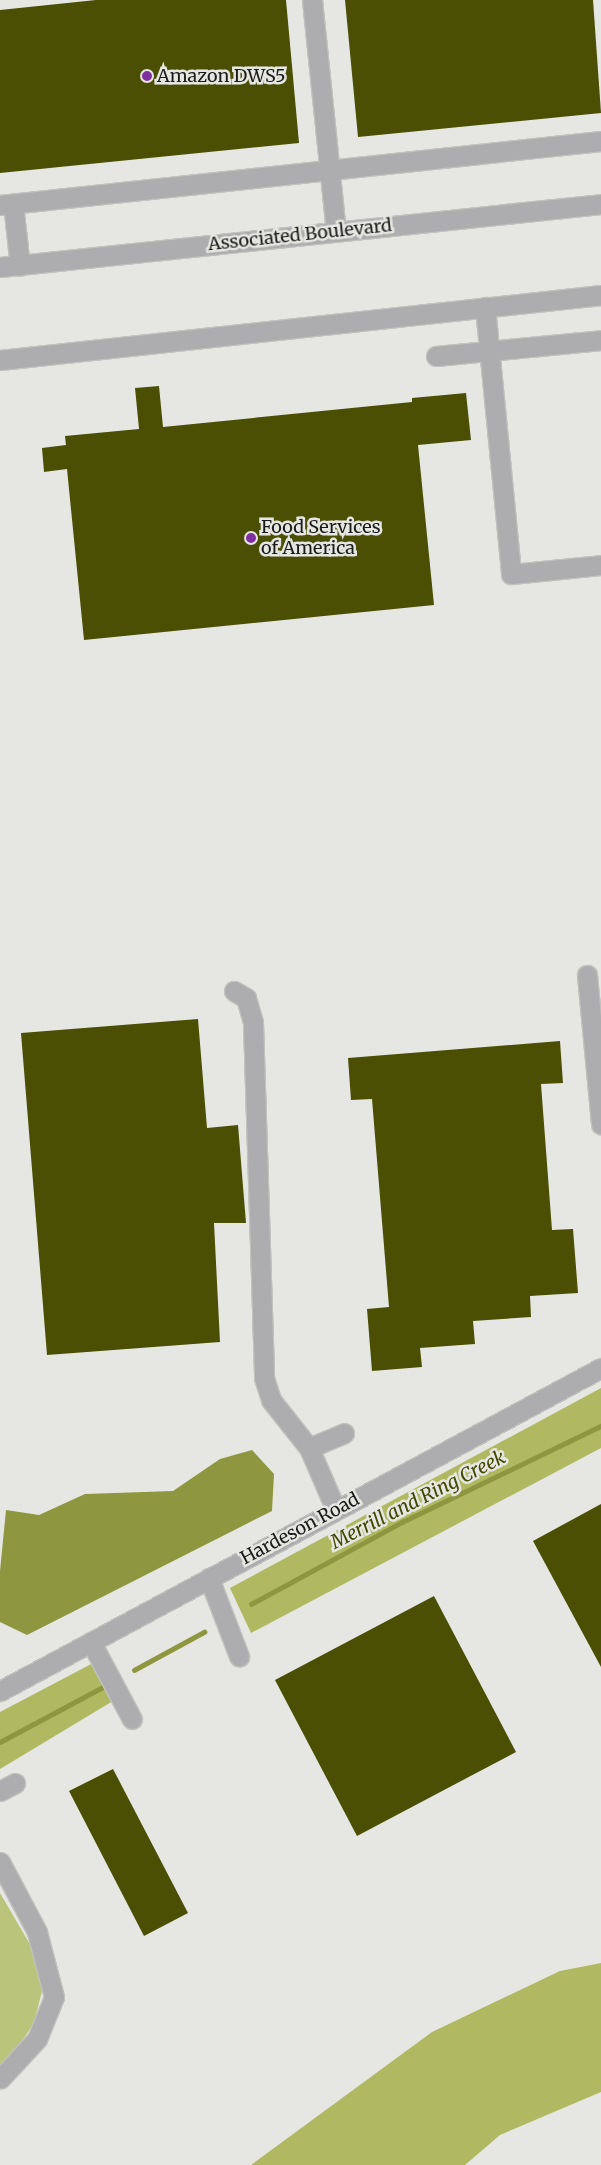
<!DOCTYPE html>
<html>
<head>
<meta charset="utf-8">
<style>
  body { margin:0 }
  #map { position:relative; width:601px; height:2165px; overflow:hidden; background:#e6e7e2; font-family:Merriweather,serif }
  div>[style] { position:absolute }
  .green>* { inset:0; background:#bbc47b }
  .forest>* { inset:0; background:#b0b962 }
  .water>* { inset:0; background:#8e973f }
  .stream>* { height:4.5px; margin:-2.25px; padding:0 2.25px; transform-origin:2.25px; border-radius:2.25px; background:#8e973f }
  .building>* { inset:0; background:#4a4f04 }
  .roads { filter:drop-shadow(1px 0 #c1c2be) drop-shadow(-1px 0 #c1c2be) drop-shadow(0 1px #c1c2be) drop-shadow(0 -1px #c1c2be) }
  .minor>* { height:19px; margin:-9.5px; padding:0 9.5px; transform-origin:9.5px; border-radius:9.5px; background:#adacae }
  .dots>* { width:14px; height:14px; translate:-50% -50%; box-sizing:border-box; border:2px solid #e6e7e2; border-radius:50% }
  span { translate:-50% -50%; white-space:nowrap; text-align:center; line-height:1.15; -webkit-text-stroke:5px #e6e7e2; paint-order:stroke }
  .poi-label { font-size:18px; color:#1b1c1a }
  .left { translate:0 -50%; text-align:left }
  .street-label { font-size:18px; color:#1b1c1a }
  .water-label { font-size:19px; color:#434801; font-style:italic }
</style>
</head>
<body>
<div id="map">
  <div class="green">
    <div style="clip-path:polygon(0 1893px,35px 1953px,43px 1987px,34px 2023px,14px 2053px,0 2068px)"></div>
  </div>
  <div class="forest">
    <div style="clip-path:polygon(601px 1388px,601px 1448px,251px 1633px,230px 1588px)"></div>
    <div style="clip-path:polygon(95px 1662px,113px 1701px,0 1769px,0 1712px)"></div>
    <div style="clip-path:polygon(601px 1963px,601px 2092px,500px 2135px,465px 2165px,251px 2165px,432px 2032px,560px 1971px)"></div>
  </div>
  <div class="water">
    <div style="clip-path:polygon(252px 1450px,274px 1474px,272px 1511px,27px 1635px,0 1622px,0 1571px,6px 1510px,39px 1515px,85px 1494px,173px 1491px,220px 1459px)"></div>
  </div>
  <div class="stream">
    <div style="left:251px;top:1604px;width:172px;rotate:-28.5deg"></div>
    <div style="left:402px;top:1522px;width:221px;rotate:-25.8deg"></div>
    <div style="left:134px;top:1670px;width:80px;rotate:-28.5deg"></div>
    <div style="left:0;top:1742px;width:115px;rotate:-28.1deg"></div>
  </div>
  <div class="building">
    <div style="clip-path:polygon(96px 0,286px 0,299px 143px,0 173px,0 10px)"></div>
    <div style="clip-path:polygon(345px 0,593px 0,601px 113px,358px 137px)"></div>
    <div style="clip-path:polygon(159px 386px,163px 427px,412px 402px,412px 398px,466px 393px,471px 440px,418px 445px,434px 605px,84px 640px,67px 469px,44px 472px,42px 448px,66px 445px,65px 436px,139px 429px,135px 388px)"></div>
    <div style="clip-path:polygon(198px 1019px,207px 1128px,238px 1125px,246px 1223px,214px 1223px,220px 1342px,47px 1355px,21px 1033px)"></div>
    <div style="clip-path:polygon(560px 1041px,563px 1083px,541px 1084px,552px 1230px,573px 1229px,578px 1293px,530px 1296px,531px 1317px,473px 1321px,475px 1344px,420px 1348px,422px 1367px,372px 1371px,367px 1309px,389px 1307px,372px 1099px,351px 1100px,348px 1058px)"></div>
    <div style="clip-path:polygon(601px 1504px,601px 1667px,533px 1541px)"></div>
    <div style="clip-path:polygon(434px 1596px,516px 1752px,357px 1836px,275px 1680px)"></div>
    <div style="clip-path:polygon(113px 1769px,188px 1913px,144px 1936px,69px 1791px)"></div>
  </div>
  <div class="roads">
    <div class="minor">
      <div style="left:312px;top:0;width:232px;rotate:84.1deg"></div>
      <div style="left:13px;top:204px;width:62px;rotate:83.6deg"></div>
      <div style="left:0;top:205px;width:604px;rotate:-6.08deg"></div>
      <div style="left:0;top:267px;width:604px;rotate:-5.98deg"></div>
      <div style="left:485px;top:307px;width:268px;rotate:84.4deg"></div>
      <div style="left:511px;top:574px;width:90px;rotate:-5.7deg"></div>
      <div style="left:436px;top:356px;width:166px;rotate:-5.5deg"></div>
      <div style="left:0;top:360px;width:605px;rotate:-6.17deg"></div>
      <div style="left:587px;top:975px;width:150px;rotate:84.6deg"></div>
      <div style="left:234px;top:991px;width:14px;rotate:30deg"></div>
      <div style="left:246px;top:998px;width:26px;rotate:74deg"></div>
      <div style="left:253px;top:1023px;width:355px;rotate:88.2deg"></div>
      <div style="left:264px;top:1378px;width:23px;rotate:72deg"></div>
      <div style="left:271px;top:1400px;width:61px;rotate:51.6deg"></div>
      <div style="left:309px;top:1448px;width:68px;rotate:66.5deg"></div>
      <div style="left:309px;top:1448px;width:38px;rotate:-23deg"></div>
      <div style="left:209px;top:1578px;width:84px;rotate:69deg"></div>
      <div style="left:91px;top:1642px;width:87px;rotate:62deg"></div>
      <div style="left:0;top:1691px;width:682px;rotate:-28.26deg"></div>
      <div style="left:0;top:1791px;width:17px;rotate:-28deg"></div>
      <div style="left:0;top:1862px;width:79px;rotate:62.1deg"></div>
      <div style="left:37px;top:1932px;width:67px;rotate:75.3deg"></div>
      <div style="left:54px;top:1997px;width:45px;rotate:112deg"></div>
      <div style="left:37px;top:2039px;width:54px;rotate:132.8deg"></div>
    </div>
  </div>
  <div class="dots">
    <div style="left:147px;top:76px;background:#7f2f9f"></div>
    <div style="left:251px;top:538px;background:#7f2f9f"></div>
  </div>
  <div class="poi-label">
    <span class="left" style="left:157px;top:76px">Amazon DWS5</span>
    <span class="left" style="left:261px;top:538px">Food Services<br>of America</span>
  </div>
  <div class="street-label">
    <span style="left:300px;top:235px;rotate:-6deg">Associated Boulevard</span>
    <span style="left:300px;top:1529px;rotate:-28deg">Hardeson Road</span>
  </div>
  <div class="water-label">
    <span style="left:418px;top:1500px;rotate:-27deg">Merrill and Ring Creek</span>
  </div>
</div>
</body>
</html>
